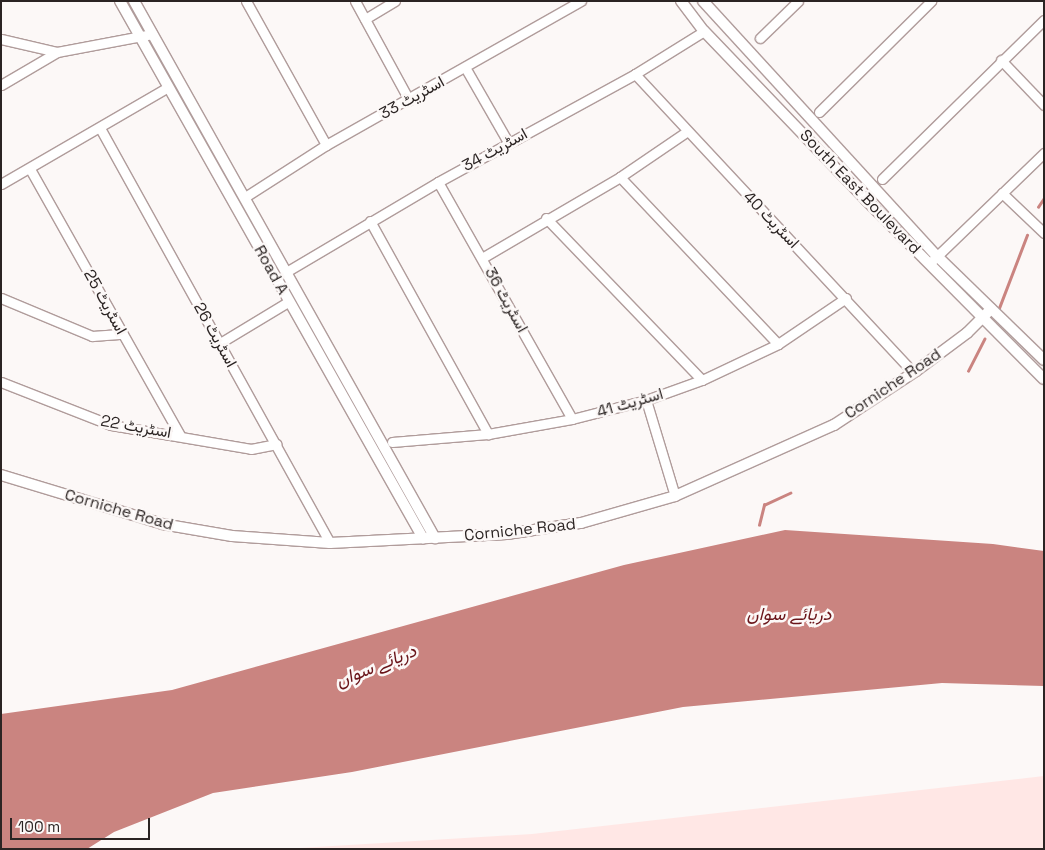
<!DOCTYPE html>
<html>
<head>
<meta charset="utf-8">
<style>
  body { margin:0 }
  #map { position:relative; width:1045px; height:850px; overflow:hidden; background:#fcf8f7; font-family:"Space Grotesk",Vazirmatn,sans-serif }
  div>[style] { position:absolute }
  .built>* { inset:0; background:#ffe7e5 }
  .water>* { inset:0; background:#ca8480 }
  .stream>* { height:2.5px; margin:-1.25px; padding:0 1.25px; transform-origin:1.25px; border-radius:1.25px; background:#ca8480 }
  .roads { filter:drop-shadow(1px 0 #b09c9b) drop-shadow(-1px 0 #b09c9b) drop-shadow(0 1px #b09c9b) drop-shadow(0 -1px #b09c9b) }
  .minor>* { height:9px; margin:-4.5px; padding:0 4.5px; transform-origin:4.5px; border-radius:4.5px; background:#fff }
  .tertiary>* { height:10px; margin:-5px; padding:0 5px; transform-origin:5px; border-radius:5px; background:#fff }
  span { translate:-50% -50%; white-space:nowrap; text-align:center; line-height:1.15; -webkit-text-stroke:5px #fcf8f7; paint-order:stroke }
  .street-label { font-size:16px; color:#2b2423 }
  .water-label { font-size:18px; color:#6a151a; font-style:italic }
  .frame { position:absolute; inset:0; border:2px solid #2b2423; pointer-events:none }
  .scale { position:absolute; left:10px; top:818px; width:140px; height:22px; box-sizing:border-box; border:2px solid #2b2423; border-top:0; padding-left:6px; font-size:15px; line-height:18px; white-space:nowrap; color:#2b2423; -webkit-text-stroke:4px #fcf8f7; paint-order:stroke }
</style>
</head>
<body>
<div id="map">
  <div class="built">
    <div style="clip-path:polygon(1044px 776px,1044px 849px,283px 849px,532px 834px)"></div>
  </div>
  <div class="water">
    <div style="clip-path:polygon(785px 530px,993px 544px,1044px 551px,1044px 686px,942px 683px,683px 707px,352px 772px,213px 793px,114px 832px,87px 849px,1px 849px,1px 714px,172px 690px,624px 565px)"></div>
  </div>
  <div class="stream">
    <div style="left:126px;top:1px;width:12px;rotate:59deg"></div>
    <div style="left:151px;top:45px;width:104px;rotate:60.7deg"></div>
    <div style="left:1038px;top:207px;width:11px;rotate:-56deg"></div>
    <div style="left:999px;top:308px;width:78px;rotate:-69deg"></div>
    <div style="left:968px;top:371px;width:36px;rotate:-63deg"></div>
    <div style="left:759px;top:525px;width:21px;rotate:-76deg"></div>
    <div style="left:764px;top:505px;width:29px;rotate:-25deg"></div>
  </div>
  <div class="roads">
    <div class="minor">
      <div style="left:246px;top:1px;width:165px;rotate:60.9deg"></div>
      <div style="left:355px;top:1px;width:113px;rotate:61.4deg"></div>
      <div style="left:365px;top:19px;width:35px;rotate:-31deg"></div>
      <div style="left:760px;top:38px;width:53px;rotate:-44.2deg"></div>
      <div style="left:1px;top:39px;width:57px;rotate:13.1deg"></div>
      <div style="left:57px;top:52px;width:97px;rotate:-10.7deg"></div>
      <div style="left:1001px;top:60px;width:62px;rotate:46.3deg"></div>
      <div style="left:466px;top:69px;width:84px;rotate:60.1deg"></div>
      <div style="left:635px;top:74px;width:399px;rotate:47deg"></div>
      <div style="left:1px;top:85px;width:65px;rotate:-30.5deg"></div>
      <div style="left:819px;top:112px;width:158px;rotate:-44.7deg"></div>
      <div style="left:100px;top:128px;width:474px;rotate:61deg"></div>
      <div style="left:30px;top:169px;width:305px;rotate:60.6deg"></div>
      <div style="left:620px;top:177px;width:230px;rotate:46.6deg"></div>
      <div style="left:882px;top:179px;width:227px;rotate:-44.5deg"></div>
      <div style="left:438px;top:182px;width:272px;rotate:60.5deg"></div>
      <div style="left:1px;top:184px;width:193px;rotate:-30.1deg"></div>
      <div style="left:1002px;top:193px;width:58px;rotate:43.6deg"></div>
      <div style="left:245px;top:197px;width:96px;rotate:-32.7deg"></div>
      <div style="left:326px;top:145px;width:293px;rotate:-29.5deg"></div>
      <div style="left:546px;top:218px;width:225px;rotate:46.1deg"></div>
      <div style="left:370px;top:221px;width:244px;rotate:61deg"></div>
      <div style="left:482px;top:258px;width:160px;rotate:-30.4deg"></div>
      <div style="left:620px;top:177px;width:80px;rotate:-34.3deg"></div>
      <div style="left:932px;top:261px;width:156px;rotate:-44deg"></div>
      <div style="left:286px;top:272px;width:177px;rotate:-30.6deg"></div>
      <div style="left:438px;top:182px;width:225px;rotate:-28.7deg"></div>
      <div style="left:635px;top:74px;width:81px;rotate:-31.9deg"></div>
      <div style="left:1px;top:298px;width:99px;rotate:22.7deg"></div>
      <div style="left:92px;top:336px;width:31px;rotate:-4deg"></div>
      <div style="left:220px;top:343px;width:79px;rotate:-31.1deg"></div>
      <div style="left:1px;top:382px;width:118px;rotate:21.4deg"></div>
      <div style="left:111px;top:425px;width:142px;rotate:9.7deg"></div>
      <div style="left:251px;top:449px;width:26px;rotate:-11deg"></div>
      <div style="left:646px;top:400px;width:100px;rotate:73.2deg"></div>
      <div style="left:392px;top:442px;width:96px;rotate:-4.8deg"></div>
      <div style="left:488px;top:434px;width:85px;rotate:-10.1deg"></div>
      <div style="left:572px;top:419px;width:76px;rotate:-14.4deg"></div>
      <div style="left:646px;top:400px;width:59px;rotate:-19.7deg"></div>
      <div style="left:702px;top:380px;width:84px;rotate:-25.3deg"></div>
      <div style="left:778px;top:344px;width:82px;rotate:-34.1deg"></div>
    </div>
    <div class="tertiary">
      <div style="left:120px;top:1px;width:617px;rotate:60.57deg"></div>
      <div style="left:134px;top:1px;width:616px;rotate:60.73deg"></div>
      <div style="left:681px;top:1px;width:38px;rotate:53deg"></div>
      <div style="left:704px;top:31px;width:234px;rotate:46.2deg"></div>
      <div style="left:866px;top:200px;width:252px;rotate:45.2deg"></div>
      <div style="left:703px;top:1px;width:346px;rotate:47.5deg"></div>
      <div style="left:937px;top:256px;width:149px;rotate:44.2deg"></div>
      <div style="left:1px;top:475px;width:168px;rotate:16.9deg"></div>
      <div style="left:162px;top:524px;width:71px;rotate:9.7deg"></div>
      <div style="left:232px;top:536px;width:98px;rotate:4.1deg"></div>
      <div style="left:330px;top:543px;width:177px;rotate:-2.9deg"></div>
      <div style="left:507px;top:534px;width:75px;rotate:-8.5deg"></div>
      <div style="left:581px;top:523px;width:98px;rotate:-16deg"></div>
      <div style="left:675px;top:496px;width:174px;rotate:-24.1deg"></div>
      <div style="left:834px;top:425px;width:98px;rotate:-33.4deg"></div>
      <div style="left:916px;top:371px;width:64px;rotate:-36.7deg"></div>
      <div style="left:967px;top:333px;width:34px;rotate:-45deg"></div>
    </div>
  </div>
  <div class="street-label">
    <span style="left:412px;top:98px;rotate:-29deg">اسٹریٹ 33</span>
    <span style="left:495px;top:150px;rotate:-29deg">اسٹریٹ 34</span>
    <span style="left:860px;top:192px;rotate:46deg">South East Boulevard</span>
    <span style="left:771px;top:220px;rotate:46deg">اسٹریٹ 40</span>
    <span style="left:271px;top:270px;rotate:61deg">Road A</span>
    <span style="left:506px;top:300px;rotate:61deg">اسٹریٹ 36</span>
    <span style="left:105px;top:302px;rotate:61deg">اسٹریٹ 25</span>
    <span style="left:215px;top:335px;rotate:61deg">اسٹریٹ 26</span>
    <span style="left:893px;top:384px;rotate:-34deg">Corniche Road</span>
    <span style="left:630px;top:403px;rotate:-16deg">اسٹریٹ 41</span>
    <span style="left:136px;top:427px;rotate:10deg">اسٹریٹ 22</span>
    <span style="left:119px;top:510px;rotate:16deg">Corniche Road</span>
    <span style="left:520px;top:530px;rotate:-6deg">Corniche Road</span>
  </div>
  <div class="water-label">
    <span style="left:789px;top:614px">دریائے سواں</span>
    <span style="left:376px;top:666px;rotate:-22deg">دریائے سواں</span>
  </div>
  <div class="frame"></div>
  <div class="scale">100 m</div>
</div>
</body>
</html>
